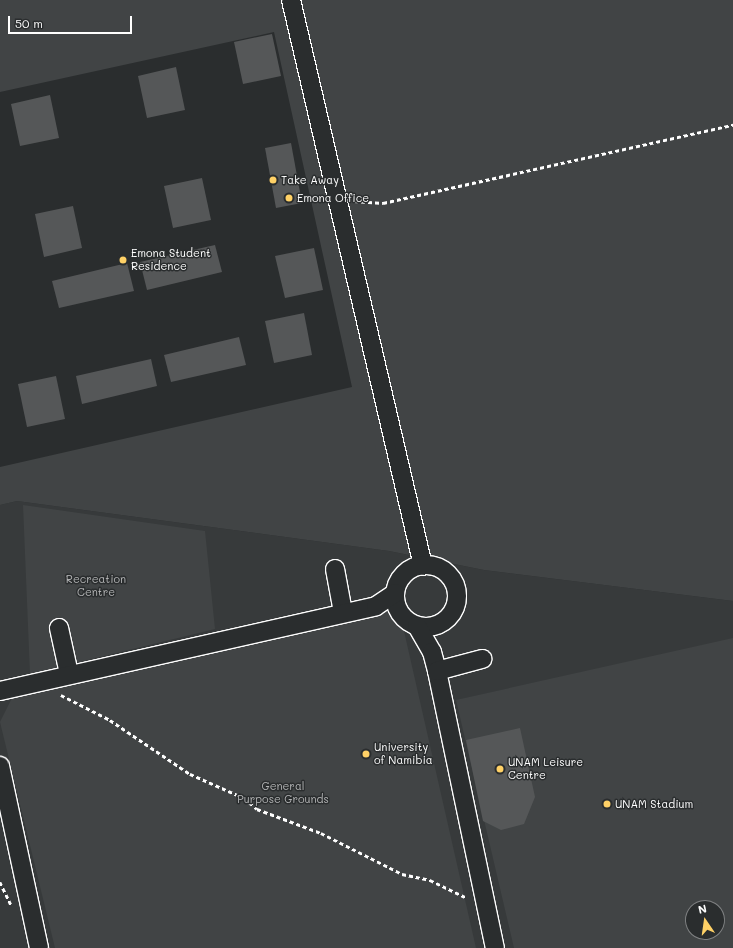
<!DOCTYPE html>
<html>
<head>
<meta charset="utf-8">
<style>
  body { margin:0 }
  #map { position:relative; width:733px; height:948px; overflow:hidden; background:#2a2d2e; font-family:Mali,sans-serif }
  div>[style] { position:absolute }
  .built>* { inset:0; background:#373a3b }
  .green>* { inset:0; background:#414445 }
  .building>* { inset:0; background:#555758 }
  .path>* { height:2.5px; margin-top:-1.25px; transform-origin:0; background:repeating-linear-gradient(90deg,#fff 0 4px,transparent 0 7px) }
  .roads { filter:drop-shadow(1px 0 #fff) drop-shadow(-1px 0 #fff) drop-shadow(0 1px #fff) drop-shadow(0 -1px #fff) }
  .minor>* { height:18px; margin:-9px; padding:0 9px; transform-origin:9px; border-radius:9px; background:#2a2d2e }
  .minor>.ring { margin:-9px; padding:0; box-sizing:content-box; background:none; border:18px solid #2a2d2e; border-radius:50% }
  .dots>* { width:11px; height:11px; translate:-50% -50%; box-sizing:border-box; border:2px solid #2a2d2e; border-radius:50% }
  span { translate:-50% -50%; white-space:nowrap; text-align:center; line-height:1.15; -webkit-text-stroke:3px #2a2d2e; paint-order:stroke }
  .poi-label { font-size:11px; color:#fff }
  .left { translate:0 -50%; text-align:left }
  .park-label { font-size:11px; color:#b3b4b5 }
  .north { position:absolute; left:685px; top:900px; width:40px; height:40px; box-sizing:border-box; background:#2a2d2e; border:1px solid #7f8182; border-radius:50%; rotate:347deg; font-size:11px; font-weight:700; line-height:16px; text-align:center; color:#fff }
  .north::after { content:''; display:block; margin:auto; width:14px; height:18px; background:#ffd166; clip-path:polygon(50% 0,100% 100%,50% 72%,0 100%) }
  .scale { position:absolute; left:8px; top:16px; width:124px; height:18px; box-sizing:border-box; border:2px solid #fff; border-top:0; padding-left:5px; font-size:12px; line-height:14px; white-space:nowrap; color:#fff; -webkit-text-stroke:3px #2a2d2e; paint-order:stroke }
</style>
</head>
<body>
<div id="map">
  <div class="built">
    <div style="clip-path:polygon(evenodd,17px 501px,389px 551px,484px 570px,733px 601px,733px 948px,0 948px,0 505px,17px 501px,693px 908px,717px 908px,717px 932px,693px 932px,693px 908px)"></div>
  </div>
  <div class="green">
    <div style="clip-path:polygon(0 0,733px 0,733px 601px,484px 570px,389px 551px,17px 501px,0 505px,0 467px,352px 387px,274px 32px,0 92px)"></div>
    <div style="clip-path:polygon(23px 505px,205px 531px,215px 629px,30px 674px)"></div>
    <div style="clip-path:polygon(399px 609px,476px 948px,55px 948px,0 722px,13px 696px)"></div>
    <div style="clip-path:polygon(evenodd,733px 638px,733px 948px,514px 948px,456px 700px,733px 638px,693px 908px,717px 908px,717px 932px,693px 932px,693px 908px)"></div>
  </div>
  <div class="building">
    <div style="clip-path:polygon(272px 34px,281px 76px,243px 84px,234px 42px)"></div>
    <div style="clip-path:polygon(176px 67px,185px 110px,147px 118px,138px 76px)"></div>
    <div style="clip-path:polygon(50px 95px,59px 138px,20px 146px,11px 104px)"></div>
    <div style="clip-path:polygon(291px 143px,302px 203px,276px 208px,265px 148px)"></div>
    <div style="clip-path:polygon(202px 178px,211px 220px,173px 228px,164px 186px)"></div>
    <div style="clip-path:polygon(73px 206px,82px 248px,44px 257px,35px 214px)"></div>
    <div style="clip-path:polygon(215px 245px,222px 272px,147px 290px,140px 262px)"></div>
    <div style="clip-path:polygon(314px 248px,323px 290px,285px 298px,275px 256px)"></div>
    <div style="clip-path:polygon(127px 263px,134px 291px,59px 308px,52px 281px)"></div>
    <div style="clip-path:polygon(304px 313px,312px 355px,274px 363px,265px 321px)"></div>
    <div style="clip-path:polygon(239px 337px,246px 365px,171px 382px,164px 355px)"></div>
    <div style="clip-path:polygon(151px 359px,157px 386px,82px 404px,76px 376px)"></div>
    <div style="clip-path:polygon(56px 376px,65px 419px,27px 427px,18px 384px)"></div>
    <div style="clip-path:polygon(520px 728px,535px 797px,524px 824px,501px 830px,483px 821px,466px 740px)"></div>
  </div>
  <div class="path">
    <div style="left:354px;top:201px;width:29px;rotate:4deg"></div>
    <div style="left:383px;top:203px;width:359px;rotate:-12.6deg"></div>
    <div style="left:61px;top:695px;width:55px;rotate:27deg"></div>
    <div style="left:110px;top:720px;width:97px;rotate:34deg"></div>
    <div style="left:190px;top:774px;width:59px;rotate:24deg"></div>
    <div style="left:244px;top:798px;width:17px;rotate:40deg"></div>
    <div style="left:257px;top:809px;width:68px;rotate:20.6deg"></div>
    <div style="left:321px;top:833px;width:91px;rotate:26.8deg"></div>
    <div style="left:402px;top:874px;width:29px;rotate:12deg"></div>
    <div style="left:430px;top:880px;width:41px;rotate:25.9deg"></div>
    <div style="left:0;top:882px;width:25px;rotate:64deg"></div>
  </div>
  <div class="roads">
    <div class="minor">
      <div style="left:291px;top:0;width:581px;rotate:76.87deg"></div>
      <div class="ring" style="left:395px;top:565px;width:44px;height:44px"></div>
      <div style="left:335px;top:569px;width:44px;rotate:79.5deg"></div>
      <div style="left:417px;top:626px;width:30px;rotate:60deg"></div>
      <div style="left:432px;top:652px;width:20px;rotate:75deg"></div>
      <div style="left:437px;top:671px;width:283px;rotate:78.2deg"></div>
      <div style="left:59px;top:628px;width:47px;rotate:77.7deg"></div>
      <div style="left:437px;top:671px;width:47px;rotate:-14.9deg"></div>
      <div style="left:0;top:691px;width:385px;rotate:-12.7deg"></div>
      <div style="left:376px;top:606px;width:23px;rotate:-34deg"></div>
      <div style="left:0;top:766px;width:186px;rotate:77.9deg"></div>
    </div>
  </div>
  <div class="dots">
    <div style="left:273px;top:180px;background:#ffd166"></div>
    <div style="left:289px;top:198px;background:#ffd166"></div>
    <div style="left:123px;top:260px;background:#ffd166"></div>
    <div style="left:366px;top:754px;background:#ffd166"></div>
    <div style="left:500px;top:769px;background:#ffd166"></div>
    <div style="left:607px;top:804px;background:#ffd166"></div>
  </div>
  <div class="poi-label">
    <span class="left" style="left:281px;top:180px">Take Away</span>
    <span class="left" style="left:297px;top:198px">Emona Office</span>
    <span class="left" style="left:131px;top:260px">Emona Student<br>Residence</span>
    <span class="left" style="left:374px;top:754px">University<br>of Namibia</span>
    <span class="left" style="left:508px;top:769px">UNAM Leisure<br>Centre</span>
    <span class="left" style="left:615px;top:804px">UNAM Stadium</span>
  </div>
  <div class="park-label">
    <span style="left:96px;top:586px">Recreation<br>Centre</span>
    <span style="left:283px;top:793px">General<br>Purpose Grounds</span>
  </div>
  <div class="north">N</div>
  <div class="scale">50 m</div>
</div>
</body>
</html>
